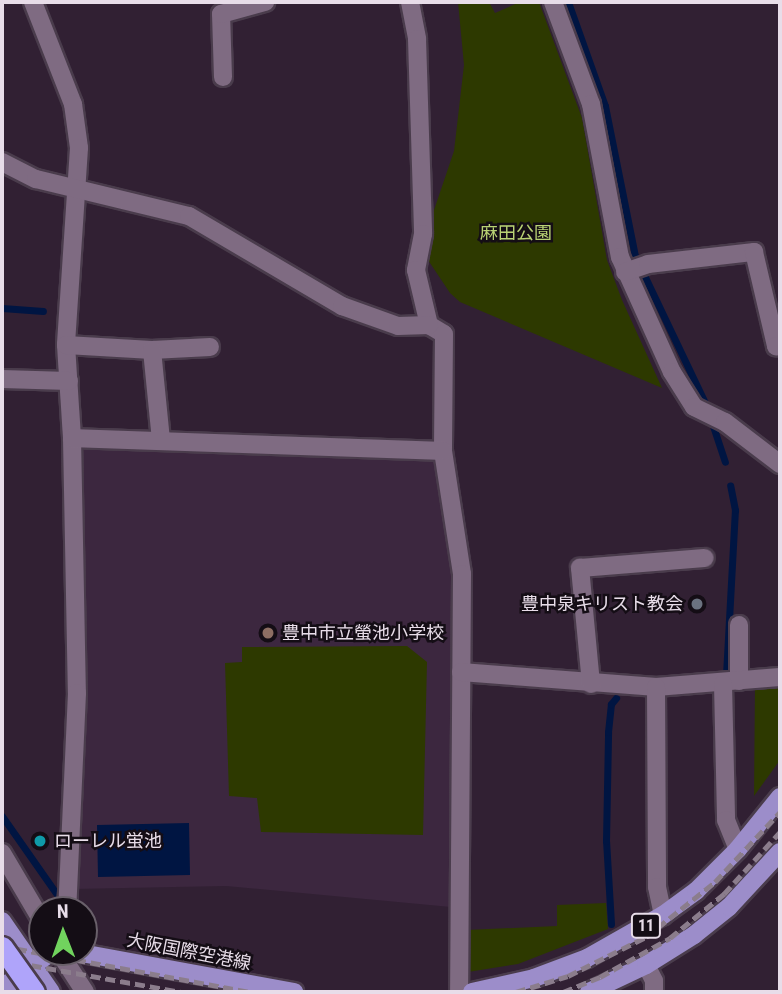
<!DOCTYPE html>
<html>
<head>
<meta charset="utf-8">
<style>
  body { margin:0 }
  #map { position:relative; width:782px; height:994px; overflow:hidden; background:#312033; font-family:"Roboto Condensed","Noto Sans JP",sans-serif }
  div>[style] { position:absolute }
  .built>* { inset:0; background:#3c273f }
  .green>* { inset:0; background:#2d3900 }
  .water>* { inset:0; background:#001542 }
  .stream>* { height:7px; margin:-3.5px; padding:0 3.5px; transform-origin:3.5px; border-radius:3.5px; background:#001542 }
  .roads { filter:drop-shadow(2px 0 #4a3c4c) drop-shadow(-2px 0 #4a3c4c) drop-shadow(0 2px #4a3c4c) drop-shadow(0 -2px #4a3c4c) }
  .minor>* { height:18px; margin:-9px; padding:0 9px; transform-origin:9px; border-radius:9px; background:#7f6b82 }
  .primary>* { height:18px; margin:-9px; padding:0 9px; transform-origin:9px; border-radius:9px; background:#9c8dca }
  .rail>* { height:5px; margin-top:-2.5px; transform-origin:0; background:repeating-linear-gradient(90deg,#8b7d8c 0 10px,transparent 0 15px) }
  .bridges { filter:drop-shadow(2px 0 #4a3c4c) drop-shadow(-2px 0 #4a3c4c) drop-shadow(0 2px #4a3c4c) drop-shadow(0 -2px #4a3c4c) }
  .motorway-bridge>* { height:21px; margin:-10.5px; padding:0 10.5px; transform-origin:10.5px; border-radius:10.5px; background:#afa4fa }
  .dots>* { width:19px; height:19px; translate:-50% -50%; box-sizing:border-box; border:4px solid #140d15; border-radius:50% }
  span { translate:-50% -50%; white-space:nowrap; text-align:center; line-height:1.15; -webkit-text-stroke:5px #140d15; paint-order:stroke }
  .shield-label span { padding:2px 5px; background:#140d15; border:2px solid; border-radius:5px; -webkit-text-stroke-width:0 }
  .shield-label { font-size:16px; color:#e8dde9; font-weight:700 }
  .park-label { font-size:18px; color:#b9d274 }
  .poi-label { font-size:18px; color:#e8dde9 }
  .right { translate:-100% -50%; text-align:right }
  .left { translate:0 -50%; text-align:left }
  .street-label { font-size:18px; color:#e8dde9 }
  .frame { position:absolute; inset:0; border:4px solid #e8dde9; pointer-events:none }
  .north { position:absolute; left:28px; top:896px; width:70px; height:70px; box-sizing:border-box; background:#140d15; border:2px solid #69606a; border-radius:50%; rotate:359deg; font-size:19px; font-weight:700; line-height:28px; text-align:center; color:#e8dde9 }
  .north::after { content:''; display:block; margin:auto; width:24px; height:32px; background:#71d35e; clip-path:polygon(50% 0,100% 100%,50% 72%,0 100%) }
</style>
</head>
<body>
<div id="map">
  <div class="built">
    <div style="clip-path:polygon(90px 445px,432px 457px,438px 464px,452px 573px,451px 907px,226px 886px,72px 889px,79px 454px)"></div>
  </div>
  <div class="green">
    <div style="clip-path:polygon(458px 2px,489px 2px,495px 13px,520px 2px,539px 2px,582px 118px,607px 260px,622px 300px,662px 388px,460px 302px,450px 293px,426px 257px,432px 216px,454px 151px,464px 65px)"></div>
    <div style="clip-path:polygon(407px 646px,427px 662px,423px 835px,261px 832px,257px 798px,229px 796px,225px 663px,242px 662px,242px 647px)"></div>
    <div style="clip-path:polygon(780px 686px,780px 760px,754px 796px,755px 687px)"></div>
    <div style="clip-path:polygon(606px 903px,608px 929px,518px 964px,468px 972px,466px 930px,557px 926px,557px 905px)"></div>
  </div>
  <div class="water">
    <div style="clip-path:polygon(189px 823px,190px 875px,98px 877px,97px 825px)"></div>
  </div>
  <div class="stream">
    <div style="left:568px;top:2px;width:110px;rotate:70.4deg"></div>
    <div style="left:605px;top:106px;width:153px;rotate:78.7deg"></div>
    <div style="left:635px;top:256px;width:170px;rotate:64.5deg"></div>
    <div style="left:2px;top:308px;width:41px;rotate:4.2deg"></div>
    <div style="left:711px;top:420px;width:44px;rotate:71.6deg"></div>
    <div style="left:726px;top:675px;width:165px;rotate:-86.9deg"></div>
    <div style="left:735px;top:510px;width:25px;rotate:-101deg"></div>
    <div style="left:2px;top:816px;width:94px;rotate:55deg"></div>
    <div style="left:611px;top:924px;width:83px;rotate:-93.4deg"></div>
    <div style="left:606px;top:841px;width:109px;rotate:-88.9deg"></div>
    <div style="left:608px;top:732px;width:28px;rotate:-84deg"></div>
    <div style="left:611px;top:704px;width:8px;rotate:-50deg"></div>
  </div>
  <div class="roads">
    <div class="minor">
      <div style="left:33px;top:2px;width:110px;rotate:68.6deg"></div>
      <div style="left:73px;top:104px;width:44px;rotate:82.2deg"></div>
      <div style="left:79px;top:148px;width:197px;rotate:93.8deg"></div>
      <div style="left:66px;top:345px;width:93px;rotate:86.3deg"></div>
      <div style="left:72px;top:438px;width:255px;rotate:88.9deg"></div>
      <div style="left:77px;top:693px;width:217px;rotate:92.6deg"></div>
      <div style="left:410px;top:2px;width:38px;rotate:79deg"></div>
      <div style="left:417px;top:39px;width:195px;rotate:88.2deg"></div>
      <div style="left:423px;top:234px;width:37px;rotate:101deg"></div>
      <div style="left:416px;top:270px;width:57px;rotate:76.7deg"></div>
      <div style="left:429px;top:325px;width:17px;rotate:31deg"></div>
      <div style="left:444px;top:334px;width:117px;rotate:90.5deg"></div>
      <div style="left:443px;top:451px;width:124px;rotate:81.2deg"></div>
      <div style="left:462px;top:574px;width:418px;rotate:90.4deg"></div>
      <div style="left:553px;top:2px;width:109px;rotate:69.6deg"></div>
      <div style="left:591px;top:104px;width:156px;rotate:79.3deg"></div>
      <div style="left:620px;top:257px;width:126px;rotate:65.7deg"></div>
      <div style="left:672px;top:372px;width:41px;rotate:57.8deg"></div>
      <div style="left:694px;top:407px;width:34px;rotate:26deg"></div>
      <div style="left:725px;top:422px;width:69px;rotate:37.4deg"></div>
      <div style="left:223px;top:77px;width:63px;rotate:-91.8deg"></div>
      <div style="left:221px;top:14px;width:46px;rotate:-15.3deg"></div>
      <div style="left:2px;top:162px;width:38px;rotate:27deg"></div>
      <div style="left:36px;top:179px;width:157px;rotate:13.6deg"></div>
      <div style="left:189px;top:216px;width:178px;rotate:30.5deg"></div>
      <div style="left:342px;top:306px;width:59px;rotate:19.7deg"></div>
      <div style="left:398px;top:326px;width:31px;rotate:-2deg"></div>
      <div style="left:625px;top:272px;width:24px;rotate:-19deg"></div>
      <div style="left:648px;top:264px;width:107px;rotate:-6.5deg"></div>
      <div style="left:754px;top:252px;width:97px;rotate:76.8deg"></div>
      <div style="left:776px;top:346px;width:4px"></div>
      <div style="left:66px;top:345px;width:86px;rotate:3.3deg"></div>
      <div style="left:152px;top:350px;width:58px;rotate:-3deg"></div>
      <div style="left:152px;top:350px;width:90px;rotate:84.3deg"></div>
      <div style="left:2px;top:379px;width:67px;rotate:1.7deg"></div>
      <div style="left:72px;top:438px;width:371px;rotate:2deg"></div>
      <div style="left:739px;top:625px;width:56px;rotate:90deg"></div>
      <div style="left:461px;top:672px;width:196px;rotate:4.4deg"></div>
      <div style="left:656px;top:687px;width:124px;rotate:-4.6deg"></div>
      <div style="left:591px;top:684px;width:117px;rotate:-95.4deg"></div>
      <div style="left:580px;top:568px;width:125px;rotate:-4.6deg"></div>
      <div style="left:723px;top:684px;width:136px;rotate:88.7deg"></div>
      <div style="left:726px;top:820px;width:31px;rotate:68deg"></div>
      <div style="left:656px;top:687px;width:200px;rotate:89.7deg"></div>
      <div style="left:657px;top:887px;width:29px;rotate:78deg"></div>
      <div style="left:2px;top:853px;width:79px;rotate:59.5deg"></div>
      <div style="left:59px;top:952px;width:48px;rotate:57deg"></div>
      <div style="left:646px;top:965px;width:18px;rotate:63deg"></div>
      <div style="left:654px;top:981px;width:11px;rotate:90deg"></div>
    </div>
    <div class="primary">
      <div style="left:2px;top:921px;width:86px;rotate:55.4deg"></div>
      <div style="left:76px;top:952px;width:222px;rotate:10.4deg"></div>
      <div style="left:5px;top:992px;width:13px;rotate:-61deg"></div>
      <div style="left:11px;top:981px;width:50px;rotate:-35.3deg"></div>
      <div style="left:472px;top:992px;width:64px;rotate:-12.7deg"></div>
      <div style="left:534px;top:978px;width:57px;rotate:-20.7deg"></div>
      <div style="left:587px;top:958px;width:87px;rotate:-29.5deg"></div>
      <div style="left:663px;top:915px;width:41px;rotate:-36deg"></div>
      <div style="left:696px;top:891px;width:59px;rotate:-45deg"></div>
      <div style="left:738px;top:849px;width:67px;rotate:-51.1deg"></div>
      <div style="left:589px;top:992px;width:63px;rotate:-25.3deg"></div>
      <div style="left:646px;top:965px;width:57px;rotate:-32deg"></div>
      <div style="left:694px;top:935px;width:45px;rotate:-38.7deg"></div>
      <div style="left:729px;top:907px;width:75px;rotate:-47.2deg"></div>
    </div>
  </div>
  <div class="rail">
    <div style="left:2px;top:946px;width:253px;rotate:10.5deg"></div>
    <div style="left:2px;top:960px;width:183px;rotate:10.1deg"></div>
    <div style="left:516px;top:992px;width:54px;rotate:-17.1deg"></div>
    <div style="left:568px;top:976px;width:87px;rotate:-26.6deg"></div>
    <div style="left:646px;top:937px;width:88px;rotate:-38.6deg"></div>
    <div style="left:715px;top:882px;width:96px;rotate:-47.1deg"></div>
    <div style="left:563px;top:992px;width:40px;rotate:-22deg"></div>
    <div style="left:600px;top:977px;width:80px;rotate:-29.1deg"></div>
    <div style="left:670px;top:938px;width:70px;rotate:-39.2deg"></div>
    <div style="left:724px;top:894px;width:84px;rotate:-47.9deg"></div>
  </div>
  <div class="bridges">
    <div class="motorway-bridge">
      <div style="left:2px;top:947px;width:55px;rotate:54.6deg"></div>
    </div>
  </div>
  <div class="dots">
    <div style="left:697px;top:604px;background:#6b7280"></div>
    <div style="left:268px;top:633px;background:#8d6e63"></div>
    <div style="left:40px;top:841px;background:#0f9aa8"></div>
  </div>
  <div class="shield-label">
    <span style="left:646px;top:926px">11</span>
  </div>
  <div class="park-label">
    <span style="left:516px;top:233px">麻田公園</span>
  </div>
  <div class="poi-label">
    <span class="right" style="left:683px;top:604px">豊中泉キリスト教会</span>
    <span class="left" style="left:282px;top:633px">豊中市立螢池小学校</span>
    <span class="left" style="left:54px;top:841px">ローレル蛍池</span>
  </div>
  <div class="street-label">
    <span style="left:189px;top:952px;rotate:11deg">大阪国際空港線</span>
  </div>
  <div class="frame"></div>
  <div class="north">N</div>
</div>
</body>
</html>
